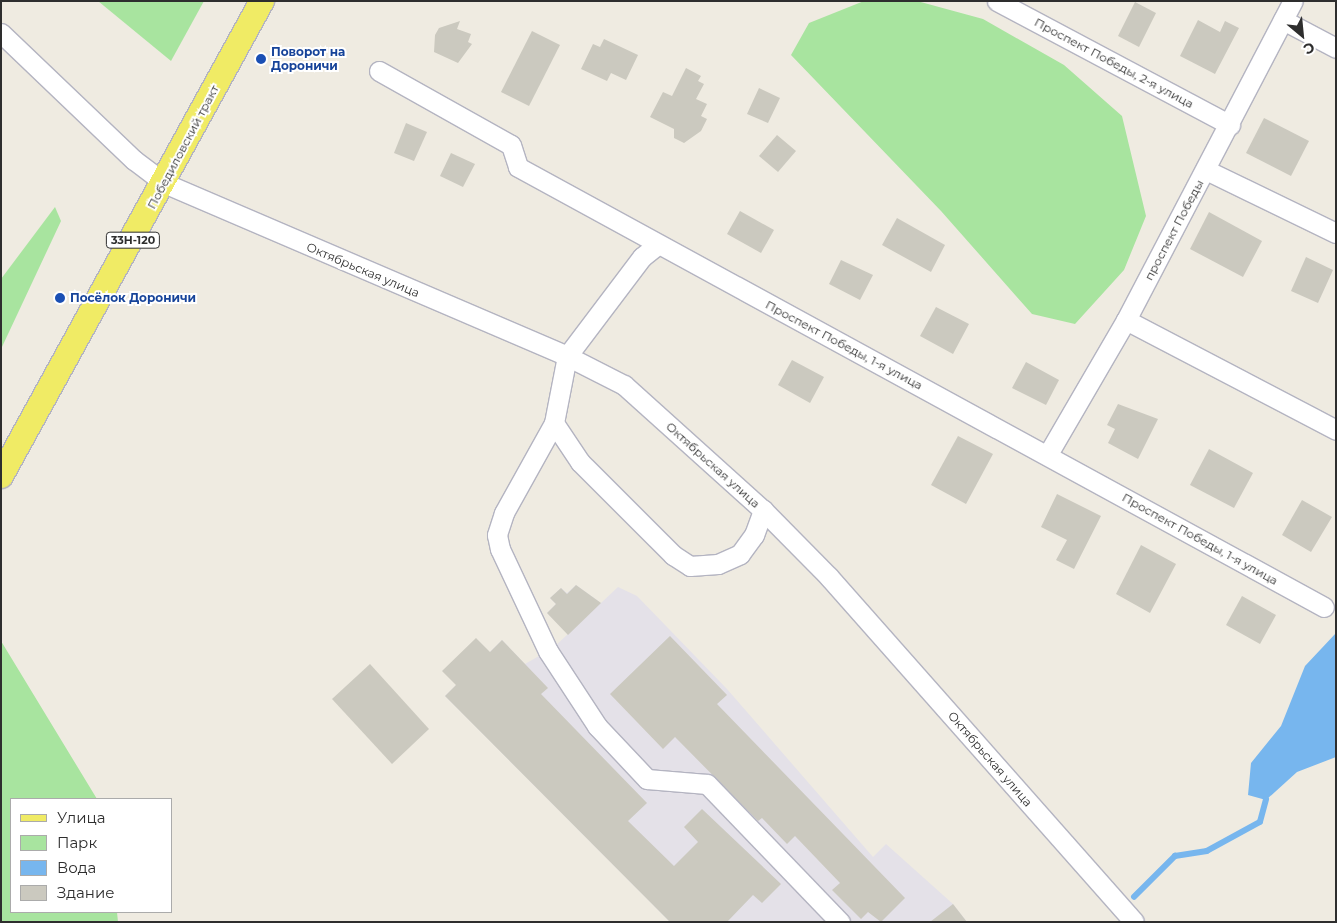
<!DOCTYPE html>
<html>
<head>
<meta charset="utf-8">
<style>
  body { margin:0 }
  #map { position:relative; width:1337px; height:923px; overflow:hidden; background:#efebe1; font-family:Montserrat,sans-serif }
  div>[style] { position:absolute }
  .industrial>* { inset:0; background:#e4e1e8 }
  .green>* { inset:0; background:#a8e49f }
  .water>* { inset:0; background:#77b6ee }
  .stream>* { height:5.5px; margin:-2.75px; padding:0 2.75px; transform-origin:2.75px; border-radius:2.75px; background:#77b6ee }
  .building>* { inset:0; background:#cbc9bf }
  .roads { filter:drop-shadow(1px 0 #b4b4c1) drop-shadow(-1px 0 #b4b4c1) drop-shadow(0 1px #b4b4c1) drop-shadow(0 -1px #b4b4c1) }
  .minor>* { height:19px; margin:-9.5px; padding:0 9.5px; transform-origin:9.5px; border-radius:9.5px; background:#fff }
  .major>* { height:24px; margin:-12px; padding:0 12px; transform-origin:12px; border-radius:12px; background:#f0eb65 }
  .dots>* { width:14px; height:14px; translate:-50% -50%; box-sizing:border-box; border:2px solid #fff; border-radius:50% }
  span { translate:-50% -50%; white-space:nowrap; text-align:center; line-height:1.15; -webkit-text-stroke:4px #fff; paint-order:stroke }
  .shield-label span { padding:1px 4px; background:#fff; border:1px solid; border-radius:4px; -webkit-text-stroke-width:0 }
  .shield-label { font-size:11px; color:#2e2e2e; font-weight:700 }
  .transit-label { font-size:12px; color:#164399; font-weight:700 }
  .left { translate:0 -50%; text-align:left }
  .street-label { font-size:12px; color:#2e2e2e }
  .frame { position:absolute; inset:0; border:2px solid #2e2e2e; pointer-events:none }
  .legend { position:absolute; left:10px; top:798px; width:162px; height:115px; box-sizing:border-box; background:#fff; border:1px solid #ababab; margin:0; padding:6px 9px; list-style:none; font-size:15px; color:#2e2e2e }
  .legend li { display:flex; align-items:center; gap:10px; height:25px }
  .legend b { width:25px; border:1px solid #ababab }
  .north { position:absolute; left:1277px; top:10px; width:50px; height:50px; -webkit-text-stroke:4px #fff; paint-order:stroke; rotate:152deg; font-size:14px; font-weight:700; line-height:20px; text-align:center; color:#2e2e2e }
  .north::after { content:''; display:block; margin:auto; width:18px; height:22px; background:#2e2e2e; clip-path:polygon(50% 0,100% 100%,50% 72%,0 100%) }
</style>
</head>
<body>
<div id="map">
  <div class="industrial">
    <div style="clip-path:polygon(576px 585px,601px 603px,618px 587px,637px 596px,727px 689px,873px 857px,886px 844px,953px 904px,967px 922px,670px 922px,445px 696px,502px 640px,525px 664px,553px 648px,568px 634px,547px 613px,556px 604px,550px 598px,561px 588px,567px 593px)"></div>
  </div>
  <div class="green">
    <div style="clip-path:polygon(98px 1px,204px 1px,171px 61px)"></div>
    <div style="clip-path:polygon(864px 1px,917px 1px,983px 19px,1064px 65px,1122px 116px,1146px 216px,1124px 270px,1075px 324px,1032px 314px,941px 211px,791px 55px,809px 23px)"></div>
    <div style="clip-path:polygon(55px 207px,61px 221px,1px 349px,1px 279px)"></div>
    <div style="clip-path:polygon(1px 641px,97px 799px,11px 799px,11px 912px,117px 912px,118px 922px,1px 922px)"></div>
  </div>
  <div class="water">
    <div style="clip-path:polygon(1336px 633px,1336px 757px,1297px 772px,1266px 800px,1248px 795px,1251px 763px,1281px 726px,1305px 666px)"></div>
  </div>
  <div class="stream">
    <div style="left:1134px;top:897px;width:58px;rotate:-45deg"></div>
    <div style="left:1175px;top:856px;width:32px;rotate:-9deg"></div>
    <div style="left:1207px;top:851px;width:60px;rotate:-28.7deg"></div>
    <div style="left:1260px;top:822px;width:23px;rotate:-75deg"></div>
  </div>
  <div class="building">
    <div style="clip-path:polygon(1135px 2px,1156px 13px,1139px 47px,1118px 36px)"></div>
    <div style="clip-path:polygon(1198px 20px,1220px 32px,1225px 21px,1239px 28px,1215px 74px,1180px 56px)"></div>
    <div style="clip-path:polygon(460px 21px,457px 29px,471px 34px,468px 42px,472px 44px,458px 63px,434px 52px,435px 35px,439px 28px)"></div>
    <div style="clip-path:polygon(532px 31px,560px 45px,529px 106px,501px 92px)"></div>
    <div style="clip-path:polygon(604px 39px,638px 55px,626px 80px,611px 73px,607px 81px,581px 69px,593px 44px,600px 47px)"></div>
    <div style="clip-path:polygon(686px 68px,701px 76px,698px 81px,704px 84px,696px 99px,707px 104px,701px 116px,707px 119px,701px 131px,684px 143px,674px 138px,674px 129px,650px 117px,663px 92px,672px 96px)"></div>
    <div style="clip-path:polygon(759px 88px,780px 98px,768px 123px,747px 114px)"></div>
    <div style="clip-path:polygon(1264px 118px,1309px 141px,1291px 176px,1246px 153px)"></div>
    <div style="clip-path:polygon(406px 123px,427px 132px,414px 161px,394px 153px)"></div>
    <div style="clip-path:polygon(777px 135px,796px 151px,778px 172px,759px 156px)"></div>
    <div style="clip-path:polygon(451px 153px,475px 164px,463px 187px,440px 176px)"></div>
    <div style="clip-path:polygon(740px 211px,774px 230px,761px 253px,727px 234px)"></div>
    <div style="clip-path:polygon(1209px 212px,1262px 241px,1243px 277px,1190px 249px)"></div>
    <div style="clip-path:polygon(897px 218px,945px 245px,931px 272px,882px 245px)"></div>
    <div style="clip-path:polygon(1306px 257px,1333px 270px,1318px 303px,1291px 291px)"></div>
    <div style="clip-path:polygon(841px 260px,873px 275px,860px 300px,829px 284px)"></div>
    <div style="clip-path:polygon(936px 307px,969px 324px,953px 354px,920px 336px)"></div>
    <div style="clip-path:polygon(792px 360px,824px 377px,810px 403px,778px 385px)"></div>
    <div style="clip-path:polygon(1026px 362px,1059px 380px,1046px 405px,1012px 388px)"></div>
    <div style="clip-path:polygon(1118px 404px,1158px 419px,1138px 459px,1108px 443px,1115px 429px,1107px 425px)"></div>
    <div style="clip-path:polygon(958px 436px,993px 454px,966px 504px,931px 485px)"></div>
    <div style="clip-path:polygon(1209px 449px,1253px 473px,1234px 508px,1190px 485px)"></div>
    <div style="clip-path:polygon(1057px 494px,1101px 516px,1074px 569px,1056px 560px,1067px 540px,1041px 527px)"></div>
    <div style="clip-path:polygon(1302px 500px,1332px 517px,1311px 552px,1282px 535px)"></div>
    <div style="clip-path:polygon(1141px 545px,1176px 564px,1150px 613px,1116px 594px)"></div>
    <div style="clip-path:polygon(576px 585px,601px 603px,568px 635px,547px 613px,556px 604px,550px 598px,561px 588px,567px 594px)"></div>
    <div style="clip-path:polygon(1242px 596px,1276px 615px,1260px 644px,1226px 625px)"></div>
    <div style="clip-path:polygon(670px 636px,727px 695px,717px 704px,905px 898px,881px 922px,868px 912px,861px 919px,832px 890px,840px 883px,795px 836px,787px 844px,762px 818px,758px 821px,675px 737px,663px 749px,610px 694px)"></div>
    <div style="clip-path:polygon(476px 638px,490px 652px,502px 640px,548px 688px,541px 694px,647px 803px,628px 821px,674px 866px,698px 842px,684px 827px,702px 809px,781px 884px,762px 903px,753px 895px,727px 922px,670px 922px,445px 696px,456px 685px,442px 671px)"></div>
    <div style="clip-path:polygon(370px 664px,429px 729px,392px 764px,332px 699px)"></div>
    <div style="clip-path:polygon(953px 904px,967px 922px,930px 922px)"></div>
  </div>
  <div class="roads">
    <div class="minor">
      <div style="left:997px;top:1px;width:264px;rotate:28deg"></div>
      <div style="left:1283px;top:20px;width:60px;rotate:27.8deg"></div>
      <div style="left:1px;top:33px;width:184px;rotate:43.7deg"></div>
      <div style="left:134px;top:160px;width:38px;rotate:37deg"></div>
      <div style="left:164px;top:183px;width:439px;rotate:23.2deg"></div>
      <div style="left:567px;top:356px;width:64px;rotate:27deg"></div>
      <div style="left:624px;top:385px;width:187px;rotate:42deg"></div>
      <div style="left:763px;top:510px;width:94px;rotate:45.4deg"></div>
      <div style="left:829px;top:577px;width:460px;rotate:48.5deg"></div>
      <div style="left:379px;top:71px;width:151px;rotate:29.3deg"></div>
      <div style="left:511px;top:145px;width:23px;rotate:72deg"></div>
      <div style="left:518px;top:167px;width:918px;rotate:28.63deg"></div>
      <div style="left:1206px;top:170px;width:144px;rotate:25.9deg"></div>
      <div style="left:657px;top:245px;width:19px;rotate:141deg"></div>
      <div style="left:642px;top:257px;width:124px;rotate:127.1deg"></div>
      <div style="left:567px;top:356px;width:68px;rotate:101deg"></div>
      <div style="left:554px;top:423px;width:103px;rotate:119.1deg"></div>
      <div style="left:504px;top:513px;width:23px;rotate:108deg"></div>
      <div style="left:497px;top:535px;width:14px;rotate:78deg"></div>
      <div style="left:500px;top:549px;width:113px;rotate:64.8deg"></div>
      <div style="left:548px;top:651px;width:90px;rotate:56.8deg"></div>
      <div style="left:597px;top:726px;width:73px;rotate:46.7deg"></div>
      <div style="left:647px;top:779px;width:60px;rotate:4.8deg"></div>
      <div style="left:707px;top:784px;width:192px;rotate:46.1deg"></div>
      <div style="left:1126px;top:320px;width:237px;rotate:27.6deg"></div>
      <div style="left:554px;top:423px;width:47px;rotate:56.3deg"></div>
      <div style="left:580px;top:462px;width:132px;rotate:45deg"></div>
      <div style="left:673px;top:555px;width:20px;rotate:33deg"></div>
      <div style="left:690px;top:566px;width:28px;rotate:-4deg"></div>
      <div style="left:718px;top:564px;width:24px;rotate:-24deg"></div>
      <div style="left:740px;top:554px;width:24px;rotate:-54deg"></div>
      <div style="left:754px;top:535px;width:27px;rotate:-70deg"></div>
      <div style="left:1048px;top:454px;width:155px;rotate:-59.8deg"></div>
      <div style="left:1126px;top:320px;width:360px;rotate:-62.4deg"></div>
    </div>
    <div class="major">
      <div style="left:1px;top:476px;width:542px;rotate:-61.21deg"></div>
    </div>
  </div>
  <div class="dots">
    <div style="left:261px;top:59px;background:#1a4fb4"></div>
    <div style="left:60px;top:298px;background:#1a4fb4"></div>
  </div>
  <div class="shield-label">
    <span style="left:133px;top:240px">33Н-120</span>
  </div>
  <div class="transit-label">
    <span class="left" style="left:271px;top:59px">Поворот на<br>Дороничи</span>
    <span class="left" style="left:70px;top:298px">Посёлок Дороничи</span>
  </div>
  <div class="street-label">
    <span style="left:1114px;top:63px;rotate:28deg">Проспект Победы, 2-я улица</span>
    <span style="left:183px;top:147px;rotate:-62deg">Победиловский тракт</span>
    <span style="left:1174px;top:230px;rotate:-62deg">проспект Победы</span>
    <span style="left:363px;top:270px;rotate:23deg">Октябрьская улица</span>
    <span style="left:844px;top:345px;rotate:28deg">Проспект Победы, 1-я улица</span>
    <span style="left:713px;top:465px;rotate:42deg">Октябрьская улица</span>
    <span style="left:1200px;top:539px;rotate:29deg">Проспект Победы, 1-я улица</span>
    <span style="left:990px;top:759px;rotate:49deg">Октябрьская улица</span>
  </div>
  <div class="frame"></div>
  <ul class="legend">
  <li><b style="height:6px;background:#f0eb65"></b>Улица</li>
  <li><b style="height:14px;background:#a8e49f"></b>Парк</li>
  <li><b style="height:14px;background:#77b6ee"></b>Вода</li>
  <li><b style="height:14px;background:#cbc9bf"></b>Здание</li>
  </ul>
  <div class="north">С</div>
</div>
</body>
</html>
